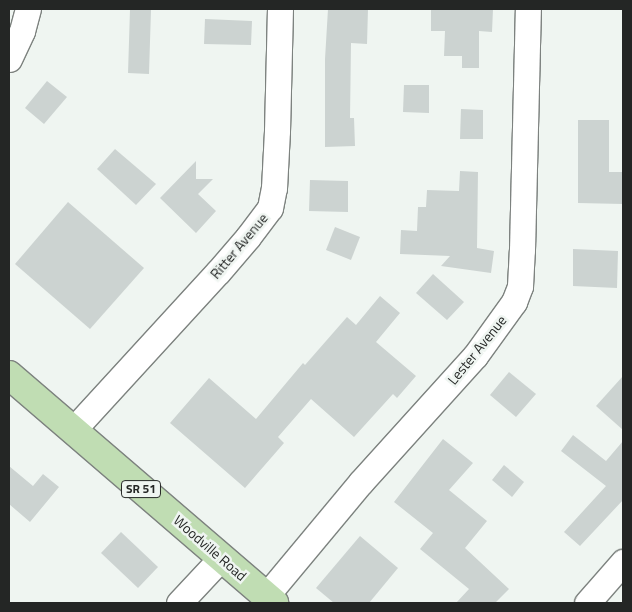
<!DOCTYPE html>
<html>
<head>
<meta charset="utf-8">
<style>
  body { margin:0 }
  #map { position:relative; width:632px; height:612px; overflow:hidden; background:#eff5f1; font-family:"Titillium Web",sans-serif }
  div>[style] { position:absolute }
  .building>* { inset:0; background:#ccd3d1 }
  .roads { filter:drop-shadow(1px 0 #7d827f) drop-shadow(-1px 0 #7d827f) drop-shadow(0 1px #7d827f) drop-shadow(0 -1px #7d827f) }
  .street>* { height:25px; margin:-12.5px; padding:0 12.5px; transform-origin:12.5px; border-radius:12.5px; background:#fff }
  .primary>* { height:28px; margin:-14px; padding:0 14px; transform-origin:14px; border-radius:14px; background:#c0ddb3 }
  span { translate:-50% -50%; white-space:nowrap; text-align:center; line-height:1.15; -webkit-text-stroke:5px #eff5f1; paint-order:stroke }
  .shield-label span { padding:1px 4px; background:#eff5f1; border:1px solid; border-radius:4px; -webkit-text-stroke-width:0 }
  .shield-label { font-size:12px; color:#242625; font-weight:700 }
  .street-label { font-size:14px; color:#242625 }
  .frame { position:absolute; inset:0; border:10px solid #242625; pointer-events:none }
</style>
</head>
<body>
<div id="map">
  <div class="building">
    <div style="clip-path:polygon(130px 9px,151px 9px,149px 74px,128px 73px)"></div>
    <div style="clip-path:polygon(328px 9px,368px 9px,367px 44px,351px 43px,350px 118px,354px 118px,355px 146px,325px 147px,325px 59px)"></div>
    <div style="clip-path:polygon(431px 9px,493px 9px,492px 32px,479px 31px,479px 68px,462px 68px,462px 56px,444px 56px,445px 31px,431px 31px)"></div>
    <div style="clip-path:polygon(205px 19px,252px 21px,251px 45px,204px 44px)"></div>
    <div style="clip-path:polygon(47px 81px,67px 97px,44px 124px,25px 108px)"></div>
    <div style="clip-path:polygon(404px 85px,429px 85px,429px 113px,403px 112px)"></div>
    <div style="clip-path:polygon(461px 109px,483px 110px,483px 139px,460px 139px)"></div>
    <div style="clip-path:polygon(578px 120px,609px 120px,609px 172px,623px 172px,623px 204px,578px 203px)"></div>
    <div style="clip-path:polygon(115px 149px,156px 184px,136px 205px,97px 169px)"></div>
    <div style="clip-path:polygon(196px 161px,196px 179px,213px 179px,198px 194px,216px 211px,196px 233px,160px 198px)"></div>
    <div style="clip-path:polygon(460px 171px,478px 172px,477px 248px,494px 251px,491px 273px,441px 266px,450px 256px,400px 254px,401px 230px,417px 231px,418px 207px,426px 207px,427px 190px,459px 191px)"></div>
    <div style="clip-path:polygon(310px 180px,348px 181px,348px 212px,309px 211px)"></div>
    <div style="clip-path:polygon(68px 202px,144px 268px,90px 329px,15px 264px)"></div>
    <div style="clip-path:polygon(335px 227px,360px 237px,351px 260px,326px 250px)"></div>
    <div style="clip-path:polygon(573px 249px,618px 251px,617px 288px,573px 286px)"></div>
    <div style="clip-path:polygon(433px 274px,464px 302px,447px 320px,416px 293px)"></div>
    <div style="clip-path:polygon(380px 296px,400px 313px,376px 342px,416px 376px,397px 398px,393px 394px,354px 437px,311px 399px,278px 437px,284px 443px,245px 488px,170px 423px,209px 378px,256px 419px,303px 363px,305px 365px,347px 317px,356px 325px)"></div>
    <div style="clip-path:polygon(509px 372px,536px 394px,516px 417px,490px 395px)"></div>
    <div style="clip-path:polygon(623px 376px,623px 430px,596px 406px)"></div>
    <div style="clip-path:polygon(573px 435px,606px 461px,623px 441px,623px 500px,580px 546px,564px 532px,606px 486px,561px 451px)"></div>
    <div style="clip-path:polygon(443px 439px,473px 463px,449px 490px,487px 521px,465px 548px,509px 589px,495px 603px,456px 603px,469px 589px,420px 549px,433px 533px,394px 502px)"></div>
    <div style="clip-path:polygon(504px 465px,524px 482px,512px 497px,492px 480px)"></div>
    <div style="clip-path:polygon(9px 466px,33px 486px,43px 474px,59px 487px,30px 522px,9px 504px)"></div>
    <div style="clip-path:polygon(121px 532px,158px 567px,138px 588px,101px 553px)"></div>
    <div style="clip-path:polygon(360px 536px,398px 568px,369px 603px,334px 603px,316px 588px)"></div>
  </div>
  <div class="roads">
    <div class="street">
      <div style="left:9px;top:59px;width:31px;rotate:-65deg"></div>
      <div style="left:22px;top:31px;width:23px;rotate:-75deg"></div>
      <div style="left:73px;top:430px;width:214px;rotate:-47.5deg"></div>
      <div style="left:218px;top:272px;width:46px;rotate:-49.4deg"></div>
      <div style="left:248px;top:237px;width:36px;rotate:-53deg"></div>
      <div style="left:270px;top:208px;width:20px;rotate:-79deg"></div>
      <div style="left:274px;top:188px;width:57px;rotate:-87deg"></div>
      <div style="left:277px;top:131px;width:122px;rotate:-88.6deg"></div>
      <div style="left:266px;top:596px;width:148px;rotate:-50.2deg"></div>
      <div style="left:361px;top:482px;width:170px;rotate:-47.9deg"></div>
      <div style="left:475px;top:356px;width:67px;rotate:-54.2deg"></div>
      <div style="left:514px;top:302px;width:17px;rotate:-69deg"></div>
      <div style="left:520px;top:286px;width:36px;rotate:-87deg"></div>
      <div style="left:522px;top:250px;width:241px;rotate:-88.6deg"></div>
      <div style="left:179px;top:603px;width:62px;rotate:-47deg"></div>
      <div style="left:587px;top:603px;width:55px;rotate:-48.7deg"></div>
    </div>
    <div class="primary">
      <div style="left:9px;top:375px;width:350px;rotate:40.7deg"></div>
    </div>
  </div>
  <div class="shield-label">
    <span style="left:141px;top:489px">SR 51</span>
  </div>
  <div class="street-label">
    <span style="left:239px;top:246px;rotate:-50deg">Ritter Avenue</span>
    <span style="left:477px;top:350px;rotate:-51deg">Lester Avenue</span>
    <span style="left:210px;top:548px;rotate:41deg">Woodville Road</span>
  </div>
  <div class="frame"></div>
</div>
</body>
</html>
